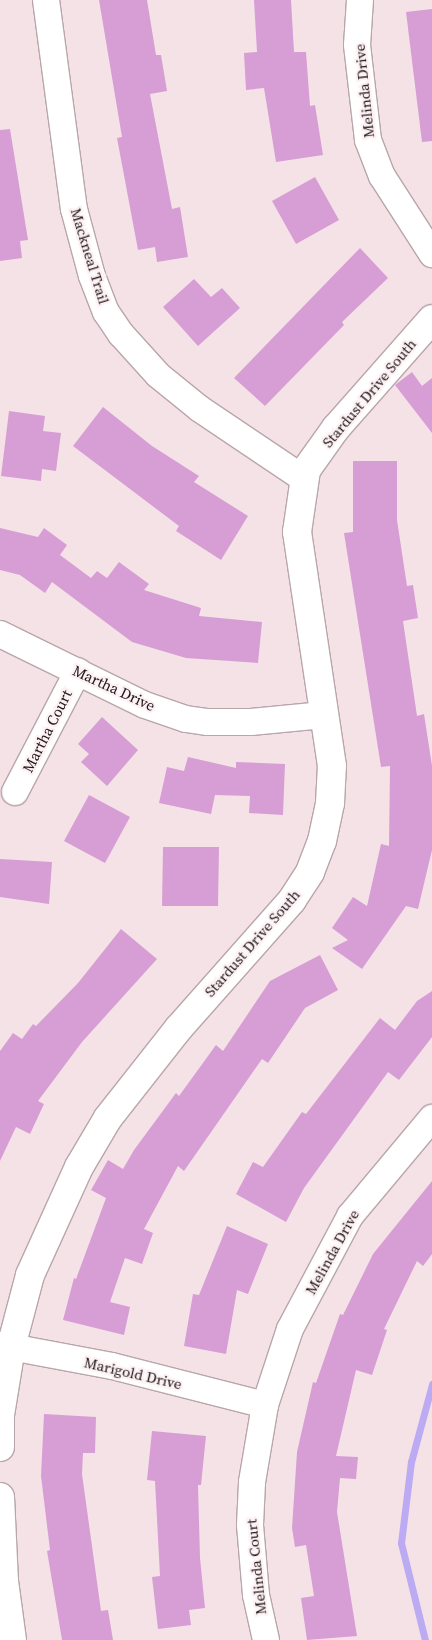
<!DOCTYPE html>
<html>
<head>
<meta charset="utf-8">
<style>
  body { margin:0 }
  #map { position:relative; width:432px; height:1640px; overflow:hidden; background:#f5e2e7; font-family:"Source Serif 4",serif }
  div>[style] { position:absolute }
  .stream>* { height:7px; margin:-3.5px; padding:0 3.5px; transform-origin:3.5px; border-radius:3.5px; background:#bcaaf2 }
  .building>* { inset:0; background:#d79dd5 }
  .roads { filter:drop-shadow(1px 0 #b8a6aa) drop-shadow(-1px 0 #b8a6aa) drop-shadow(0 1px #b8a6aa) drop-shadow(0 -1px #b8a6aa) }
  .minor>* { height:26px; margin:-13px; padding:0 13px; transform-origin:13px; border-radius:13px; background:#fff }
  .tertiary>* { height:28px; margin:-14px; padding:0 14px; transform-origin:14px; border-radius:14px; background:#fff }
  span { translate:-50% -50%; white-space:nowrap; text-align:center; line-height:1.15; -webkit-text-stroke:4.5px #fdf1f4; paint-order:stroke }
  .street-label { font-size:15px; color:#1d1718 }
</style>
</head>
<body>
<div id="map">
  <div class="stream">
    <div style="left:425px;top:1640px;width:100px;rotate:-103.9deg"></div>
    <div style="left:401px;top:1543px;width:82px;rotate:-83deg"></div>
    <div style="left:411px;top:1462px;width:81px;rotate:-74.9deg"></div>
  </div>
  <div class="building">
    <div style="clip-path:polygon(99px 0,147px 0,156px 55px,161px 55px,167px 91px,150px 94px,172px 209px,180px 207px,188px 257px,157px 262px,155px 247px,138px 250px,117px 138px,122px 137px)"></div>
    <div style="clip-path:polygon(254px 0,291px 0,294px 52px,306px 52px,310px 106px,315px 105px,323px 155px,276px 162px,264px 88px,246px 90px,244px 53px,257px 52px)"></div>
    <div style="clip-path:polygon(432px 9px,432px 141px,422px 142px,406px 12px)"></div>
    <div style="clip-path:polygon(10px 129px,28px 240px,20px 241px,22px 258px,0 261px,0 130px)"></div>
    <div style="clip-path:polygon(315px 177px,339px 220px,296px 244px,272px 201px)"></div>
    <div style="clip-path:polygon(360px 248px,388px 278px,342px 322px,344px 325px,265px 406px,234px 378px)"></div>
    <div style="clip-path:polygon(194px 279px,211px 297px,222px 288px,240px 308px,198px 346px,163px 307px)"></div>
    <div style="clip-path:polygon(412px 372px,422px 386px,432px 378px,432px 433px,395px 385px)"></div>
    <div style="clip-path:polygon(103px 407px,152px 446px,199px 476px,194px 482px,248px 516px,221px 560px,176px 531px,179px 526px,73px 446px)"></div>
    <div style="clip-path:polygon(9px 411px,45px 416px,43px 431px,61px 433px,56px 471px,42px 469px,41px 481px,1px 476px)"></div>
    <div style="clip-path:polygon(353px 461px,397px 461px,397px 520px,407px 586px,413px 585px,418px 618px,403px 621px,417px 716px,424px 714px,432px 766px,432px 850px,418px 909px,406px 906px,362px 969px,332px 948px,348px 940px,332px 928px,353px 897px,367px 906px,381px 844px,389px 846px,390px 766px,381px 767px,344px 533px,353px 532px)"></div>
    <div style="clip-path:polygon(0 528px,38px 537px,44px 528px,67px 545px,60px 555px,91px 578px,97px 571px,107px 578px,119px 562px,149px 584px,144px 590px,201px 608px,199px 616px,262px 622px,258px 663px,186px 658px,132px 642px,52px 582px,45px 593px,20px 575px,0 570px)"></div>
    <div style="clip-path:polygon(102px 717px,138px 750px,107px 786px,81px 762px,89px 754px,78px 744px)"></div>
    <div style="clip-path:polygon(188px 757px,236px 768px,236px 762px,285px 764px,283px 815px,249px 813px,250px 796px,215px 795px,211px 814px,159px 803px,167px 767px,184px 771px)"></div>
    <div style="clip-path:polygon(89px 795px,130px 817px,105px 863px,64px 841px)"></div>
    <div style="clip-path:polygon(163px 847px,219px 847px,218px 906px,162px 906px)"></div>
    <div style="clip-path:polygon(0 859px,52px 862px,49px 904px,0 897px)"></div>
    <div style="clip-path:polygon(121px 929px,157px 959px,82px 1042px,38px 1101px,44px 1104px,30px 1134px,16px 1127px,0 1161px,0 1051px,13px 1033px,22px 1039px,33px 1024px,36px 1026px,78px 983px)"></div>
    <div style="clip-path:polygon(320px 955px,338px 990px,305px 1008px,268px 1063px,262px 1059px,184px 1171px,178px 1166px,144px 1229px,153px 1233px,142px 1264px,125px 1258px,110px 1302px,130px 1307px,124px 1335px,63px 1320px,74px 1278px,76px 1279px,106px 1198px,91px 1190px,108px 1160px,123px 1169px,134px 1150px,176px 1093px,179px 1096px,216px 1045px,223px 1051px,270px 981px)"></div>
    <div style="clip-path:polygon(432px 991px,432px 1037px,399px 1080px,388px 1072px,304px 1188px,286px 1222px,236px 1194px,253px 1162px,263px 1167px,302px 1112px,306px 1114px,380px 1018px,395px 1030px,417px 1001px)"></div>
    <div style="clip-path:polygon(432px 1181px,432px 1254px,423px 1266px,417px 1261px,384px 1329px,387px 1330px,372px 1375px,356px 1370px,336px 1456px,358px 1457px,356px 1479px,340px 1478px,337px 1512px,357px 1636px,307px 1640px,301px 1598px,314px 1596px,306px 1545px,295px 1547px,292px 1528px,297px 1452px,313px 1382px,316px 1383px,340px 1314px,343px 1315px,373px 1254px)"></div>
    <div style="clip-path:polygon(227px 1226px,268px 1244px,248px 1294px,237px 1290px,226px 1354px,184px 1346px,193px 1294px,199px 1295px)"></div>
    <div style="clip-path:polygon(44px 1414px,96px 1417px,95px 1453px,83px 1453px,82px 1474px,101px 1611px,108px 1610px,113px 1640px,62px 1640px,47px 1551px,50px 1550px,41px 1476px)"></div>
    <div style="clip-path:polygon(152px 1431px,206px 1436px,201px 1485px,198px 1485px,200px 1558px,205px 1608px,189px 1610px,191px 1625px,158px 1629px,152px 1577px,160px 1576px,155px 1481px,147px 1480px)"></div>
  </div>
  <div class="roads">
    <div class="minor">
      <div style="left:46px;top:0;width:211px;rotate:82.4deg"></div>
      <div style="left:74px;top:209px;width:69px;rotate:75deg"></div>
      <div style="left:92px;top:276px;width:39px;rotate:69deg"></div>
      <div style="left:106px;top:312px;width:27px;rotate:56deg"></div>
      <div style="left:121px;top:334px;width:55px;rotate:47.9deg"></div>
      <div style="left:158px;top:375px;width:54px;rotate:39deg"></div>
      <div style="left:200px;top:409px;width:125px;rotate:33.9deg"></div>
      <div style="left:360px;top:0;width:45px;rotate:93.8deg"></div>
      <div style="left:357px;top:45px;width:96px;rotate:83.4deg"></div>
      <div style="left:368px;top:140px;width:39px;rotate:69deg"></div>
      <div style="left:382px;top:176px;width:93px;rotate:57.3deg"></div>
      <div style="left:0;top:634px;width:161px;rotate:26.1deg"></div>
      <div style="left:145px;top:705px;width:43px;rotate:18.9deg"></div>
      <div style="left:186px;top:719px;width:22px;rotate:8deg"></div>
      <div style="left:208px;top:722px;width:43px"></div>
      <div style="left:251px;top:722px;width:73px;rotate:-5.5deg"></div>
      <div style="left:15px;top:792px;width:136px;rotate:-62.5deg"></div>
      <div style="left:0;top:1345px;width:114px;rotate:10.6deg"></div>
      <div style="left:112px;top:1366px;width:158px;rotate:14.3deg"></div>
      <div style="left:266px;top:1640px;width:46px;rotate:-102.5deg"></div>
      <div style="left:256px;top:1595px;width:70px;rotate:-94.9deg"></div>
      <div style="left:250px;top:1525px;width:43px;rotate:-87.3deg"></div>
      <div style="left:252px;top:1482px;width:78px;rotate:-80.4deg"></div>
      <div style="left:265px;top:1405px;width:80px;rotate:-71.8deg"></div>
      <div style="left:290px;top:1329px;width:128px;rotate:-62deg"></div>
      <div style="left:350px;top:1216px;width:128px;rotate:-50.1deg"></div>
    </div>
    <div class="tertiary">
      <div style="left:0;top:1447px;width:32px;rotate:-90deg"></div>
      <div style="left:0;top:1415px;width:69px;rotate:-80.8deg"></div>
      <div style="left:11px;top:1347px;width:74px;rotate:-75.2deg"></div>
      <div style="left:30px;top:1275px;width:119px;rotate:-65.6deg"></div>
      <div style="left:79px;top:1167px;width:57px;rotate:-59.4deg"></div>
      <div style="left:108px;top:1118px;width:113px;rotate:-51.8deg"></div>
      <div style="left:178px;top:1029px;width:172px;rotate:-48.5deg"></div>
      <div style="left:292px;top:900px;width:33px;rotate:-57deg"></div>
      <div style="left:310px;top:872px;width:33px;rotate:-69deg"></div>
      <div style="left:322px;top:841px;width:39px;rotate:-78deg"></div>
      <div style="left:330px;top:803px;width:37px;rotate:-87deg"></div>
      <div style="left:332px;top:766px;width:237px;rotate:-98.5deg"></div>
      <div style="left:297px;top:532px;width:63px;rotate:-81.7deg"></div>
      <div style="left:306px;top:470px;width:52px;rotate:-54.5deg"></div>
      <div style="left:336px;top:428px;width:145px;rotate:-48.6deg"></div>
      <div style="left:0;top:1497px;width:84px;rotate:87.3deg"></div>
      <div style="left:4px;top:1581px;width:60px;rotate:82.3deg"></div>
    </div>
  </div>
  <div class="street-label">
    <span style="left:364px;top:91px;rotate:-96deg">Melinda Drive</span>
    <span style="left:90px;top:256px;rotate:73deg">Mackneal Trail</span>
    <span style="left:369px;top:393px;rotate:-50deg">Stardust Drive South</span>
    <span style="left:114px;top:688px;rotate:25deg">Martha Drive</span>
    <span style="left:47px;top:731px;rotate:-63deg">Martha Court</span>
    <span style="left:252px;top:943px;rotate:-49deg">Stardust Drive South</span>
    <span style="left:332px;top:1252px;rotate:-61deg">Melinda Drive</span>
    <span style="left:133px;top:1373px;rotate:13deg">Marigold Drive</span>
    <span style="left:256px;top:1567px;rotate:-96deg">Melinda Court</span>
  </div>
</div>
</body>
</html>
